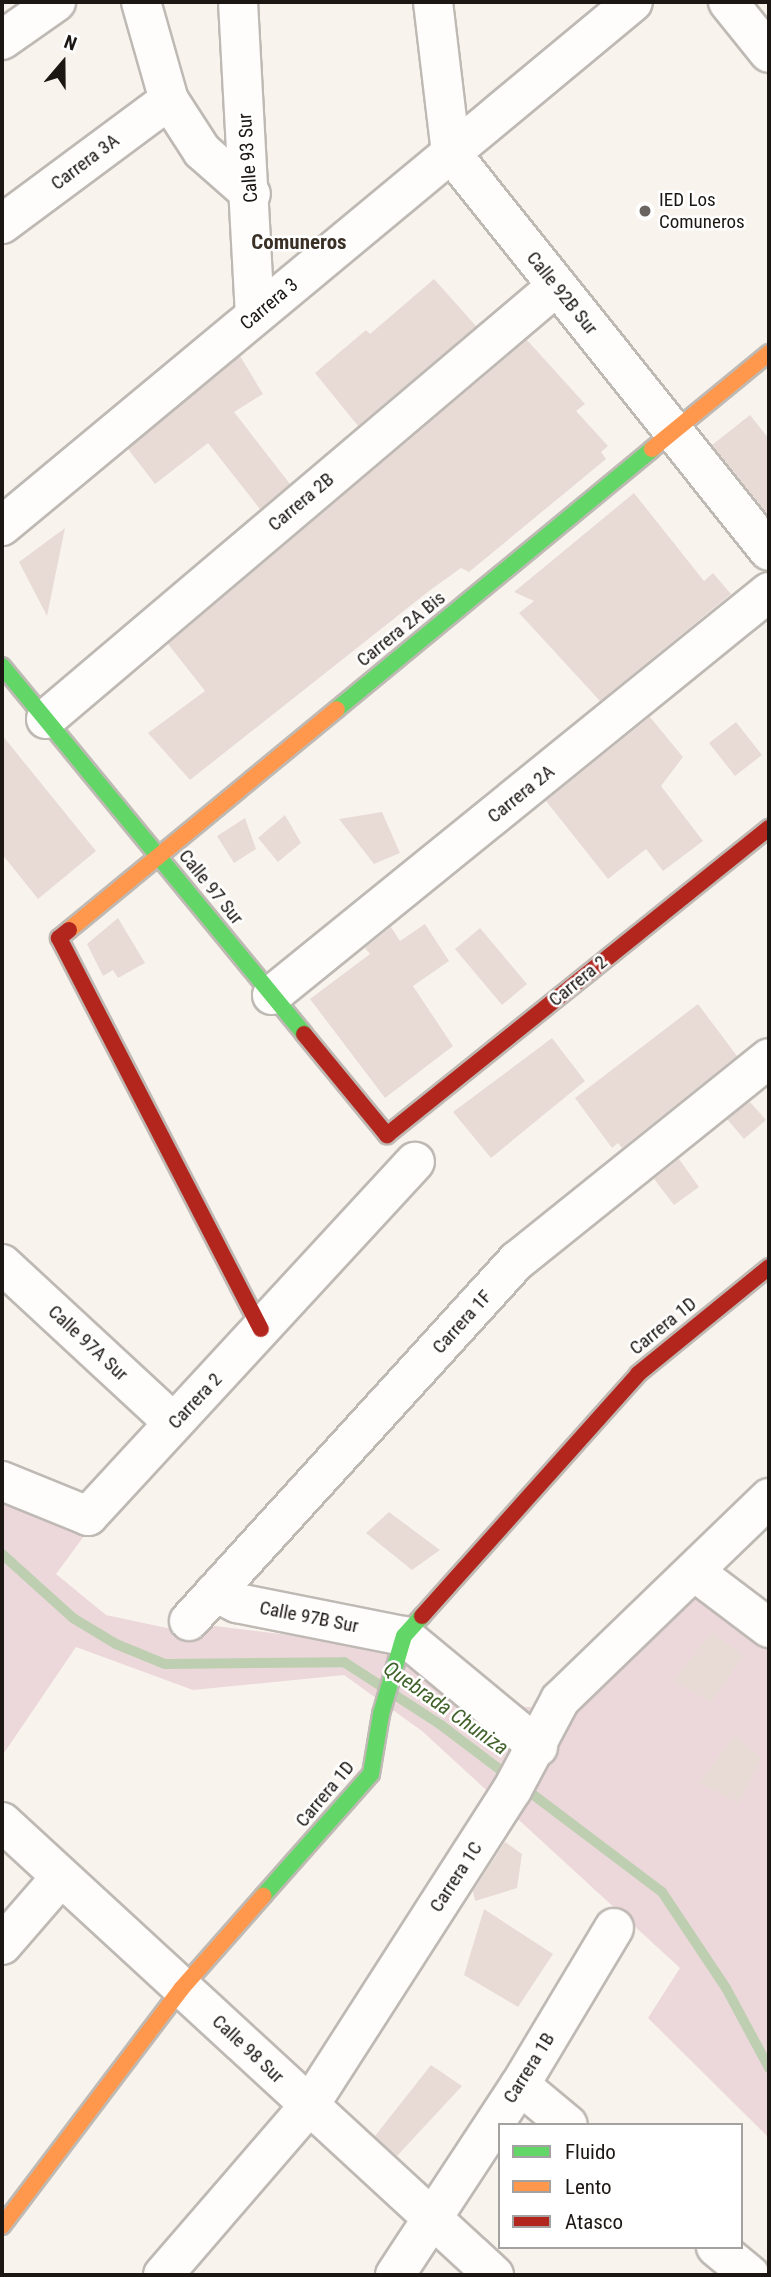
<!DOCTYPE html>
<html>
<head>
<meta charset="utf-8">
<style>
  body { margin:0 }
  #map { position:relative; width:771px; height:2277px; overflow:hidden; background:#f9f3ed; font-family:"Roboto Condensed",sans-serif }
  div>[style] { position:absolute }
  .green>* { inset:0; background:#ecd8da }
  .stream>* { height:10px; margin:-5px; padding:0 5px; transform-origin:5px; border-radius:5px; background:#becfb1 }
  .building>* { inset:0; background:#e8dbd6 }
  .roads { filter:drop-shadow(2px 0 #bfb9b4) drop-shadow(-2px 0 #bfb9b4) drop-shadow(0 2px #bfb9b4) drop-shadow(0 -2px #bfb9b4) }
  .street>* { height:38px; margin:-19px; padding:0 19px; transform-origin:19px; border-radius:19px; background:#fefdfc }
  .fast>* { height:16px; margin:-8px; padding:0 8px; transform-origin:8px; border-radius:8px; background:#63d668 }
  .slow>* { height:16px; margin:-8px; padding:0 8px; transform-origin:8px; border-radius:8px; background:#ff974d }
  .jam>* { height:16px; margin:-8px; padding:0 8px; transform-origin:8px; border-radius:8px; background:#b3261e }
  .dots>* { width:19px; height:19px; translate:-50% -50%; box-sizing:border-box; border:4px solid #fff; border-radius:50% }
  span { translate:-50% -50%; white-space:nowrap; text-align:center; line-height:1.15; -webkit-text-stroke:5px #fff; paint-order:stroke }
  .street-label { font-size:19px; color:#1c1713 }
  .poi-label { font-size:19px; color:#1c1713 }
  .left { translate:0 -50%; text-align:left }
  .neighbourhood-label { font-size:21px; color:#3a3026; font-weight:700 }
  .water-label { font-size:21px; color:#41622b; font-style:italic }
  .frame { position:absolute; inset:0; border:4px solid #1c1713; pointer-events:none }
  .legend { position:absolute; left:498px; top:2123px; width:245px; height:126px; box-sizing:border-box; background:#fff; border:2px solid #a4a2a1; margin:0; padding:9px 12px; list-style:none; font-size:21px; color:#1c1713 }
  .legend li { display:flex; align-items:center; gap:14px; height:35px }
  .legend b { width:35px; border:2px solid #a4a2a1 }
  .north { position:absolute; left:28px; top:28px; width:70px; height:70px; -webkit-text-stroke:5px #fff; paint-order:stroke; rotate:20deg; font-size:19px; font-weight:700; line-height:28px; text-align:center; color:#1c1713 }
  .north::after { content:''; display:block; margin:auto; width:24px; height:32px; background:#1c1713; clip-path:polygon(50% 0,100% 100%,50% 72%,0 100%) }
</style>
</head>
<body>
<div id="map">
  <div class="green">
    <div style="clip-path:polygon(2px 1497px,84px 1536px,56px 1574px,106px 1615px,167px 1628px,215px 1626px,419px 1651px,525px 1707px,561px 1708px,690px 1590px,769px 1646px,769px 2138px,648px 2018px,680px 1968px,422px 1731px,344px 1675px,193px 1690px,76px 1647px,2px 1756px)"></div>
  </div>
  <div class="stream">
    <div style="left:2px;top:1554px;width:96px;rotate:42deg"></div>
    <div style="left:73px;top:1618px;width:50px;rotate:31.2deg"></div>
    <div style="left:116px;top:1644px;width:53px;rotate:22.2deg"></div>
    <div style="left:165px;top:1664px;width:179px;rotate:-0.6deg"></div>
    <div style="left:344px;top:1662px;width:116px;rotate:33deg"></div>
    <div style="left:441px;top:1725px;width:277px;rotate:37.1deg"></div>
    <div style="left:662px;top:1892px;width:115px;rotate:56.3deg"></div>
    <div style="left:726px;top:1988px;width:91px;rotate:61.7deg"></div>
  </div>
  <div class="building">
    <div style="clip-path:polygon(434px 279px,476px 326px,358px 426px,315px 373px,366px 330px,370px 334px)"></div>
    <div style="clip-path:polygon(527px 340px,585px 404px,576px 411px,608px 446px,601px 452px,606px 459px,469px 572px,461px 568px,429px 591px,190px 780px,148px 733px,205px 691px,168px 644px)"></div>
    <div style="clip-path:polygon(240px 356px,263px 394px,234px 412px,290px 484px,260px 509px,208px 443px,155px 484px,128px 449px)"></div>
    <div style="clip-path:polygon(750px 415px,769px 439px,769px 516px,712px 445px)"></div>
    <div style="clip-path:polygon(634px 493px,704px 581px,713px 573px,731px 594px,600px 701px,519px 613px,534px 601px,514px 592px)"></div>
    <div style="clip-path:polygon(65px 528px,47px 616px,19px 562px)"></div>
    <div style="clip-path:polygon(650px 717px,683px 757px,661px 786px,703px 841px,663px 871px,646px 849px,608px 879px,546px 801px)"></div>
    <div style="clip-path:polygon(736px 722px,762px 755px,735px 776px,709px 743px)"></div>
    <div style="clip-path:polygon(2px 735px,96px 851px,38px 899px,2px 854px)"></div>
    <div style="clip-path:polygon(382px 812px,400px 853px,374px 864px,339px 819px)"></div>
    <div style="clip-path:polygon(285px 815px,301px 843px,278px 862px,258px 838px)"></div>
    <div style="clip-path:polygon(245px 818px,256px 849px,234px 863px,217px 836px)"></div>
    <div style="clip-path:polygon(118px 918px,145px 963px,118px 978px,113px 970px,103px 976px,87px 944px)"></div>
    <div style="clip-path:polygon(425px 924px,449px 961px,413px 986px,453px 1046px,385px 1098px,310px 999px,370px 954px,365px 948px,391px 927px,400px 941px)"></div>
    <div style="clip-path:polygon(480px 928px,527px 984px,502px 1005px,455px 949px)"></div>
    <div style="clip-path:polygon(698px 1004px,737px 1056px,622px 1148px,618px 1143px,612px 1148px,575px 1098px)"></div>
    <div style="clip-path:polygon(552px 1038px,585px 1081px,491px 1158px,453px 1112px)"></div>
    <div style="clip-path:polygon(750px 1102px,766px 1120px,744px 1139px,727px 1119px)"></div>
    <div style="clip-path:polygon(679px 1159px,699px 1187px,674px 1205px,654px 1179px)"></div>
    <div style="clip-path:polygon(389px 1512px,440px 1550px,412px 1570px,366px 1533px)"></div>
    <div style="clip-path:polygon(711px 1633px,744px 1655px,711px 1702px,673px 1681px)"></div>
    <div style="clip-path:polygon(734px 1735px,762px 1759px,738px 1803px,700px 1783px)"></div>
    <div style="clip-path:polygon(505px 1842px,522px 1854px,517px 1888px,475px 1901px,473px 1891px)"></div>
    <div style="clip-path:polygon(484px 1909px,553px 1954px,518px 2007px,464px 1975px)"></div>
    <div style="clip-path:polygon(431px 2065px,462px 2086px,397px 2156px,375px 2136px)"></div>
  </div>
  <div class="roads">
    <div class="street">
      <div style="left:141px;top:2px;width:102px;rotate:74.1deg"></div>
      <div style="left:169px;top:100px;width:61px;rotate:57.1deg"></div>
      <div style="left:202px;top:151px;width:65px;rotate:41.3deg"></div>
      <div style="left:238px;top:2px;width:313px;rotate:86.9deg"></div>
      <div style="left:433px;top:2px;width:152px;rotate:83.2deg"></div>
      <div style="left:451px;top:153px;width:509px;rotate:51.38deg"></div>
      <div style="left:728px;top:2px;width:65px;rotate:51.2deg"></div>
      <div style="left:2px;top:40px;width:66px;rotate:-35.1deg"></div>
      <div style="left:2px;top:224px;width:208px;rotate:-36.6deg"></div>
      <div style="left:2px;top:526px;width:820px;rotate:-39.71deg"></div>
      <div style="left:46px;top:719px;width:670px;rotate:-40.28deg"></div>
      <div style="left:272px;top:995px;width:640px;rotate:-39.04deg"></div>
      <div style="left:2px;top:1264px;width:234px;rotate:42.8deg"></div>
      <div style="left:2px;top:1481px;width:93px;rotate:22.1deg"></div>
      <div style="left:88px;top:1516px;width:482px;rotate:-47.3deg"></div>
      <div style="left:695px;top:1572px;width:93px;rotate:37.1deg"></div>
      <div style="left:215px;top:1592px;width:25px;rotate:27deg"></div>
      <div style="left:237px;top:1603px;width:170px;rotate:11.2deg"></div>
      <div style="left:404px;top:1636px;width:174px;rotate:39.6deg"></div>
      <div style="left:189px;top:1621px;width:488px;rotate:-47.7deg"></div>
      <div style="left:518px;top:1260px;width:322px;rotate:-38.8deg"></div>
      <div style="left:2px;top:1822px;width:669px;rotate:42.64deg"></div>
      <div style="left:2px;top:1945px;width:90px;rotate:-49.1deg"></div>
      <div style="left:520px;top:2085px;width:62px;rotate:39.8deg"></div>
      <div style="left:716px;top:2247px;width:44px;rotate:39.5deg"></div>
      <div style="left:163px;top:2275px;width:223px;rotate:-49.2deg"></div>
      <div style="left:309px;top:2106px;width:376px;rotate:-57.3deg"></div>
      <div style="left:512px;top:1790px;width:102px;rotate:-61.9deg"></div>
      <div style="left:560px;top:1700px;width:291px;rotate:-44deg"></div>
      <div style="left:395px;top:2275px;width:227px;rotate:-56.7deg"></div>
      <div style="left:520px;top:2085px;width:183px;rotate:-59.1deg"></div>
    </div>
    <div class="fast">
      <div style="left:2px;top:666px;width:476px;rotate:50.6deg"></div>
      <div style="left:337px;top:709px;width:408px;rotate:-39.5deg"></div>
      <div style="left:263px;top:1896px;width:163px;rotate:-48.5deg"></div>
      <div style="left:371px;top:1774px;width:61px;rotate:-80.5deg"></div>
      <div style="left:381px;top:1714px;width:81px;rotate:-73.6deg"></div>
      <div style="left:404px;top:1636px;width:27px;rotate:-48deg"></div>
    </div>
    <div class="slow">
      <div style="left:652px;top:449px;width:151px;rotate:-39.4deg"></div>
      <div style="left:69px;top:930px;width:347px;rotate:-39.5deg"></div>
      <div style="left:2px;top:2226px;width:298px;rotate:-52.9deg"></div>
      <div style="left:182px;top:1988px;width:123px;rotate:-48.6deg"></div>
    </div>
    <div class="jam">
      <div style="left:69px;top:930px;width:13px;rotate:141deg"></div>
      <div style="left:59px;top:938px;width:440px;rotate:62.7deg"></div>
      <div style="left:304px;top:1034px;width:131px;rotate:50.6deg"></div>
      <div style="left:387px;top:1135px;width:490px;rotate:-38.8deg"></div>
      <div style="left:422px;top:1616px;width:324px;rotate:-48.2deg"></div>
      <div style="left:638px;top:1374px;width:169px;rotate:-39.2deg"></div>
    </div>
  </div>
  <div class="dots">
    <div style="left:645px;top:211px;background:#69645f"></div>
  </div>
  <div class="street-label">
    <span style="left:248px;top:158px;rotate:-94deg">Calle 93 Sur</span>
    <span style="left:85px;top:162px;rotate:-37deg">Carrera 3A</span>
    <span style="left:562px;top:293px;rotate:51deg">Calle 92B Sur</span>
    <span style="left:269px;top:304px;rotate:-40deg">Carrera 3</span>
    <span style="left:301px;top:502px;rotate:-40deg">Carrera 2B</span>
    <span style="left:401px;top:629px;rotate:-39deg">Carrera 2A Bis</span>
    <span style="left:521px;top:794px;rotate:-39deg">Carrera 2A</span>
    <span style="left:211px;top:887px;rotate:51deg">Calle 97 Sur</span>
    <span style="left:578px;top:981px;rotate:-39deg">Carrera 2</span>
    <span style="left:462px;top:1322px;rotate:-48deg">Carrera 1F</span>
    <span style="left:663px;top:1326px;rotate:-39deg">Carrera 1D</span>
    <span style="left:88px;top:1343px;rotate:43deg">Calle 97A Sur</span>
    <span style="left:195px;top:1401px;rotate:-47deg">Carrera 2</span>
    <span style="left:309px;top:1617px;rotate:11deg">Calle 97B Sur</span>
    <span style="left:325px;top:1794px;rotate:-50deg">Carrera 1D</span>
    <span style="left:456px;top:1877px;rotate:-57deg">Carrera 1C</span>
    <span style="left:248px;top:2049px;rotate:43deg">Calle 98 Sur</span>
    <span style="left:529px;top:2068px;rotate:-58deg">Carrera 1B</span>
  </div>
  <div class="poi-label">
    <span class="left" style="left:659px;top:211px">IED Los<br>Comuneros</span>
  </div>
  <div class="neighbourhood-label">
    <span style="left:299px;top:242px">Comuneros</span>
  </div>
  <div class="water-label">
    <span style="left:446px;top:1708px;rotate:35deg">Quebrada Chuniza</span>
  </div>
  <div class="frame"></div>
  <ul class="legend">
  <li><b style="height:9px;background:#63d668"></b>Fluido</li>
  <li><b style="height:9px;background:#ff974d"></b>Lento</li>
  <li><b style="height:9px;background:#b3261e"></b>Atasco</li>
  </ul>
  <div class="north">N</div>
</div>
</body>
</html>
